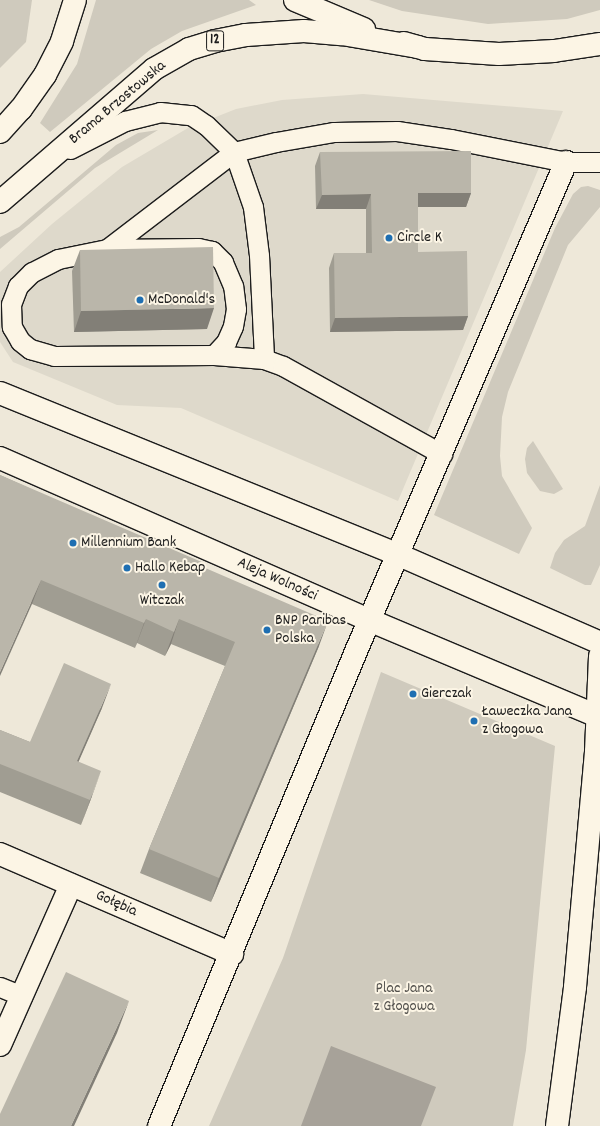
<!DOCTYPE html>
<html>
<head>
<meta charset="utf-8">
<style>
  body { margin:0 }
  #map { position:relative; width:600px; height:1126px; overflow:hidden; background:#eee8d9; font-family:Dekko,sans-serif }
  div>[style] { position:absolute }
  .built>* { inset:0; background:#ded9cb }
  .green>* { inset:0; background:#cfcabd }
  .water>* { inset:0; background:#a7a299 }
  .roads { filter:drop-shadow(1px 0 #1c1c1c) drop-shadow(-1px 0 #1c1c1c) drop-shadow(0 1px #1c1c1c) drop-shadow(0 -1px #1c1c1c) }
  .lane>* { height:19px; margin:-9.5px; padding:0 9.5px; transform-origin:9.5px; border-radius:9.5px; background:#fcf5e5 }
  .street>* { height:22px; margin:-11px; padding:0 11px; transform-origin:11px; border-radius:11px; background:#fcf5e5 }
  .secondary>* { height:22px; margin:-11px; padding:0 11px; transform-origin:11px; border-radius:11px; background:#fcf5e5 }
  .primary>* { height:22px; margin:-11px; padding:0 11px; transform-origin:11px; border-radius:11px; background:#fcf5e5 }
  .wall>* { inset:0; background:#a09d92 }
  .shaded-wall>* { inset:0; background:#827f77 }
  .building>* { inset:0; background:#bab6aa }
  .dots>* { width:11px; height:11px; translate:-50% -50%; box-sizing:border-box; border:2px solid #fcf5e5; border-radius:50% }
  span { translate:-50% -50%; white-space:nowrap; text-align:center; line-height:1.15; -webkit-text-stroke:4px #fcf5e5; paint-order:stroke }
  .shield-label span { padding:1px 3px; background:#fcf5e5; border:1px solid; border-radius:3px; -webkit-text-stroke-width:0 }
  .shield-label { font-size:15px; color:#1c1c1c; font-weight:700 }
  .street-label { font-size:16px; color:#1c1c1c }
  .poi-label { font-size:16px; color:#1c1c1c }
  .left { translate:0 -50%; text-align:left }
  .park-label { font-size:16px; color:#52504c }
</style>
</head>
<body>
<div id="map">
  <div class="built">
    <div style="clip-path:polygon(363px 94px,563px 111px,398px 501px,181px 408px,117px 405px,13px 362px,0 342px,0 272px,52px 224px,122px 167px,188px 128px,236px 109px,282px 100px)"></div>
  </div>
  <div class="green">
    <div style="clip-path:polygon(0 0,32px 0,26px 42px,0 68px)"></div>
    <div style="clip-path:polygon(96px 0,249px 0,256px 5px,182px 31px,151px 49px,50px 132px,40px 123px,77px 64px)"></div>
    <div style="clip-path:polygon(369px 0,600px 0,600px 10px,567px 19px,488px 24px,402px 11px)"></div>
    <div style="clip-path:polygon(158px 130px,95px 168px,0 249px,0 237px,19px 227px,116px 145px,138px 133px)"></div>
    <div style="clip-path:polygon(588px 186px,600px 190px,600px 207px,568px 245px,508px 392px,502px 417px,500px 456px,502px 476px,532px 528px,519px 554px,434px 515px,555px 228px,573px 194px,581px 187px)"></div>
    <div style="clip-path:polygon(533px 441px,563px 489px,554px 494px,540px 491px,527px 473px,525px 459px,527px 448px)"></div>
    <div style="clip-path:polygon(600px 485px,600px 565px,591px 585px,585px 585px,550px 568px,555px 553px,564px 540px,585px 526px)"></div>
    <div style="clip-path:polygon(381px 672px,555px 746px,526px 1050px,513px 1126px,209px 1126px,283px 958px)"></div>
  </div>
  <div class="water">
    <div style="clip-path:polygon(331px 1046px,436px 1087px,421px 1126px,301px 1126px)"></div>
  </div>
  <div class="roads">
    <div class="lane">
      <div style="left:70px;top:149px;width:62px;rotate:-27deg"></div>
      <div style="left:125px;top:121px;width:36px;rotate:-14deg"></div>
      <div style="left:160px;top:112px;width:31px;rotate:6deg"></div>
      <div style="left:191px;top:115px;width:18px;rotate:34deg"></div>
      <div style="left:206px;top:125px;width:39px;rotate:44deg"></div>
      <div style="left:234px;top:152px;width:58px;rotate:70.9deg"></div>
      <div style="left:253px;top:207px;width:48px;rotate:82.9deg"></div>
      <div style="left:259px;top:255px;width:104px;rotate:87.2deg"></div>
      <div style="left:264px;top:359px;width:20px;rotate:20deg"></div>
      <div style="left:283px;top:366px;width:182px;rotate:29deg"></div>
      <div style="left:107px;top:249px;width:160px;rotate:-37.4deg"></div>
      <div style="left:234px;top:152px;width:43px;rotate:-13.4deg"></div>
      <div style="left:276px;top:142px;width:59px;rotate:-9.8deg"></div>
      <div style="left:334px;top:132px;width:63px;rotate:-0.9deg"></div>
      <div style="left:397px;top:131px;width:55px;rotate:8.4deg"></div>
      <div style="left:451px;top:139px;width:117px;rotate:11.3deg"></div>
      <div style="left:566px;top:162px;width:34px"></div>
      <div style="left:214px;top:355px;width:18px;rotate:-47deg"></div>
      <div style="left:226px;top:342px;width:17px;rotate:-66deg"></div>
      <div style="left:233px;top:326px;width:17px;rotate:-80deg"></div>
      <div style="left:236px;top:309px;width:23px;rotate:-97deg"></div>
      <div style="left:233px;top:286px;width:26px;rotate:-113deg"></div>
      <div style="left:223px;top:262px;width:16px;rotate:-135deg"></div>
      <div style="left:212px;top:251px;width:14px;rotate:-168deg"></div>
      <div style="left:198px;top:248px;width:91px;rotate:179.4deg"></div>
      <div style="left:107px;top:249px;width:50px;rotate:168.5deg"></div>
      <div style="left:58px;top:259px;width:29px;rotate:153deg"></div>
      <div style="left:32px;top:272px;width:20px;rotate:135deg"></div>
      <div style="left:18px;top:286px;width:19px;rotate:111deg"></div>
      <div style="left:11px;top:304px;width:23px;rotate:88deg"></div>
      <div style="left:12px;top:327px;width:16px;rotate:60deg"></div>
      <div style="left:20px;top:341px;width:13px;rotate:39deg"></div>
      <div style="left:30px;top:349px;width:25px;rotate:16deg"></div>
      <div style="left:54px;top:356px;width:160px;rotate:-0.4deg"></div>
      <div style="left:214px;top:355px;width:50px;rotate:4.6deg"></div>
      <div style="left:0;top:987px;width:24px;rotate:22deg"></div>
    </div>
    <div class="street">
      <div style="left:0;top:854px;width:253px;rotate:23.3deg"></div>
      <div style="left:0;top:1045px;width:175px;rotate:-66.1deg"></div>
      <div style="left:159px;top:1126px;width:516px;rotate:-67.46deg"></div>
      <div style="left:357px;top:649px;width:530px;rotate:-66.77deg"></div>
      <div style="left:557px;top:1126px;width:140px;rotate:-82.6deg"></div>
      <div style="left:575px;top:987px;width:236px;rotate:-84.9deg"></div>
      <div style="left:596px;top:752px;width:96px;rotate:-87.6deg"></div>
    </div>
    <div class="secondary">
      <div style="left:0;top:393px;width:431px;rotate:22.1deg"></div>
      <div style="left:399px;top:555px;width:219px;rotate:23.6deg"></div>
      <div style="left:0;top:458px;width:403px;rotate:23.7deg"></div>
      <div style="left:369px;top:620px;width:251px;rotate:22.8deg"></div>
    </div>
    <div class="primary">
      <div style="left:295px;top:0;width:75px;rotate:22.8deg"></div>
      <div style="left:404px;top:43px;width:22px;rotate:16deg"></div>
      <div style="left:425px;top:49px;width:74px;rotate:3.9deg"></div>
      <div style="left:499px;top:54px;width:55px;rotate:-3.1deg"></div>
      <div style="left:554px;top:51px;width:47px;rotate:-8.7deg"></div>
      <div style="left:0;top:132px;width:31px;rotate:-48deg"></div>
      <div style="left:21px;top:109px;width:42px;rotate:-54.8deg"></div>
      <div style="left:45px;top:75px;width:38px;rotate:-63deg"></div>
      <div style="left:62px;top:41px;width:43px;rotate:-72.4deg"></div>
      <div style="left:0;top:202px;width:203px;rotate:-40.8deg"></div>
      <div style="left:154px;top:69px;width:40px;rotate:-29.7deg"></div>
      <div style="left:189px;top:49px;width:27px;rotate:-17deg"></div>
      <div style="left:215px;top:41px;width:32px;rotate:-11deg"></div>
      <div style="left:246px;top:35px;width:58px;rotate:-3.9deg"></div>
      <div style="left:304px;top:31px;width:38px;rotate:5deg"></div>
      <div style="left:342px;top:34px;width:77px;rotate:9.7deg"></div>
    </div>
  </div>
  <div class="wall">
    <div style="clip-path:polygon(320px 152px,471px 193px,466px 207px,418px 207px,418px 252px,468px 316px,463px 330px,330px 332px,329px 268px,334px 253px,366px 253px,366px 209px,316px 209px,315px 166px)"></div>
    <div style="clip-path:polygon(80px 250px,207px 329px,74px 332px,72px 271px)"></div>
    <div style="clip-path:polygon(0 475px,203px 567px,319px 646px,211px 902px,140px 873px,149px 849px,225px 666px,171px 644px,165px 656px,137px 643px,135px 648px,32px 604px)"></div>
    <div style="clip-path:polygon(102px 708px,78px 762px,92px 796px,81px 825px,0 792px,0 730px,30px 742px)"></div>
  </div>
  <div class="shaded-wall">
    <div style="clip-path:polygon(418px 193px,471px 193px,466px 207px,412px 207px)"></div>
    <div style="clip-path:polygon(371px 194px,366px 209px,316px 209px,322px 195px)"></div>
    <div style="clip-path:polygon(214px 308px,207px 329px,74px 332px,81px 311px)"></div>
    <div style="clip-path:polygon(468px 316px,463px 330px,330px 332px,335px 318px)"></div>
    <div style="clip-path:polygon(41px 580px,32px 604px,0 676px,0 672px)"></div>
    <div style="clip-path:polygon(146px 619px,137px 643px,135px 648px,144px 623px)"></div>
    <div style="clip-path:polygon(179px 619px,171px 644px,165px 656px,174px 632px)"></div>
    <div style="clip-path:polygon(328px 621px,319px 646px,211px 902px,219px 878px)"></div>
    <div style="clip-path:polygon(111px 684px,102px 708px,68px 786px,77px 761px)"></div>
    <div style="clip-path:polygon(101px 771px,92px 796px,81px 825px,90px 800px)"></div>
    <div style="clip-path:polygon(129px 1001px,117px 1033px,74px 1126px,71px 1126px)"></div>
  </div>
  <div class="building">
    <div style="clip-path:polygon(471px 151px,471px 193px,418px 193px,418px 252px,467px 251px,468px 316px,335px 318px,334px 253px,372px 253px,371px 194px,322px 195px,320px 152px)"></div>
    <div style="clip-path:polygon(213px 247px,214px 308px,81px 311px,80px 250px)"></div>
    <div style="clip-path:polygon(0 475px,204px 563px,203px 567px,328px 621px,219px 878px,149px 849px,235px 642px,179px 619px,174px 632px,146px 619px,144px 623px,41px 580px,0 672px)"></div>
    <div style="clip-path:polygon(64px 663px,111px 684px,77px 761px,101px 771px,90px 800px,0 764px,0 730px,30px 742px)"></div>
    <div style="clip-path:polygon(66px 972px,129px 1001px,71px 1126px,0 1126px,0 1114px)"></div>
  </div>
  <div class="dots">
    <div style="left:389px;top:238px;background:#1f6fb2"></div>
    <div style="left:140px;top:300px;background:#1f6fb2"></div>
    <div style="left:73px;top:543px;background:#1f6fb2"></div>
    <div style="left:127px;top:568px;background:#1f6fb2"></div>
    <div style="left:162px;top:585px;background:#1f6fb2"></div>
    <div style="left:267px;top:630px;background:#1f6fb2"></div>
    <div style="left:413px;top:694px;background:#1f6fb2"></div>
    <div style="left:474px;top:721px;background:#1f6fb2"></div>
  </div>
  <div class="shield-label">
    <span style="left:215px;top:41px">12</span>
  </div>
  <div class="street-label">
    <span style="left:118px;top:103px;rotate:-40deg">Brama Brzostowska</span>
    <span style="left:277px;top:580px;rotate:24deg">Aleja Wolności</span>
    <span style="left:116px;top:904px;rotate:24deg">Gołębia</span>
  </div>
  <div class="poi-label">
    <span class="left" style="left:397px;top:238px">Circle K</span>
    <span class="left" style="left:148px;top:300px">McDonald's</span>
    <span class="left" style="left:81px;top:543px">Millennium Bank</span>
    <span class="left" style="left:135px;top:568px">Hallo Kebap</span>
    <span style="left:162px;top:601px">Witczak</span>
    <span class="left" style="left:275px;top:630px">BNP Paribas<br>Polska</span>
    <span class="left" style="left:421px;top:694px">Gierczak</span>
    <span class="left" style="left:482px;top:721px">Ławeczka Jana<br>z Głogowa</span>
  </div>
  <div class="park-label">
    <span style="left:404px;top:998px">Plac Jana<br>z Głogowa</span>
  </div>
</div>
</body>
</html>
